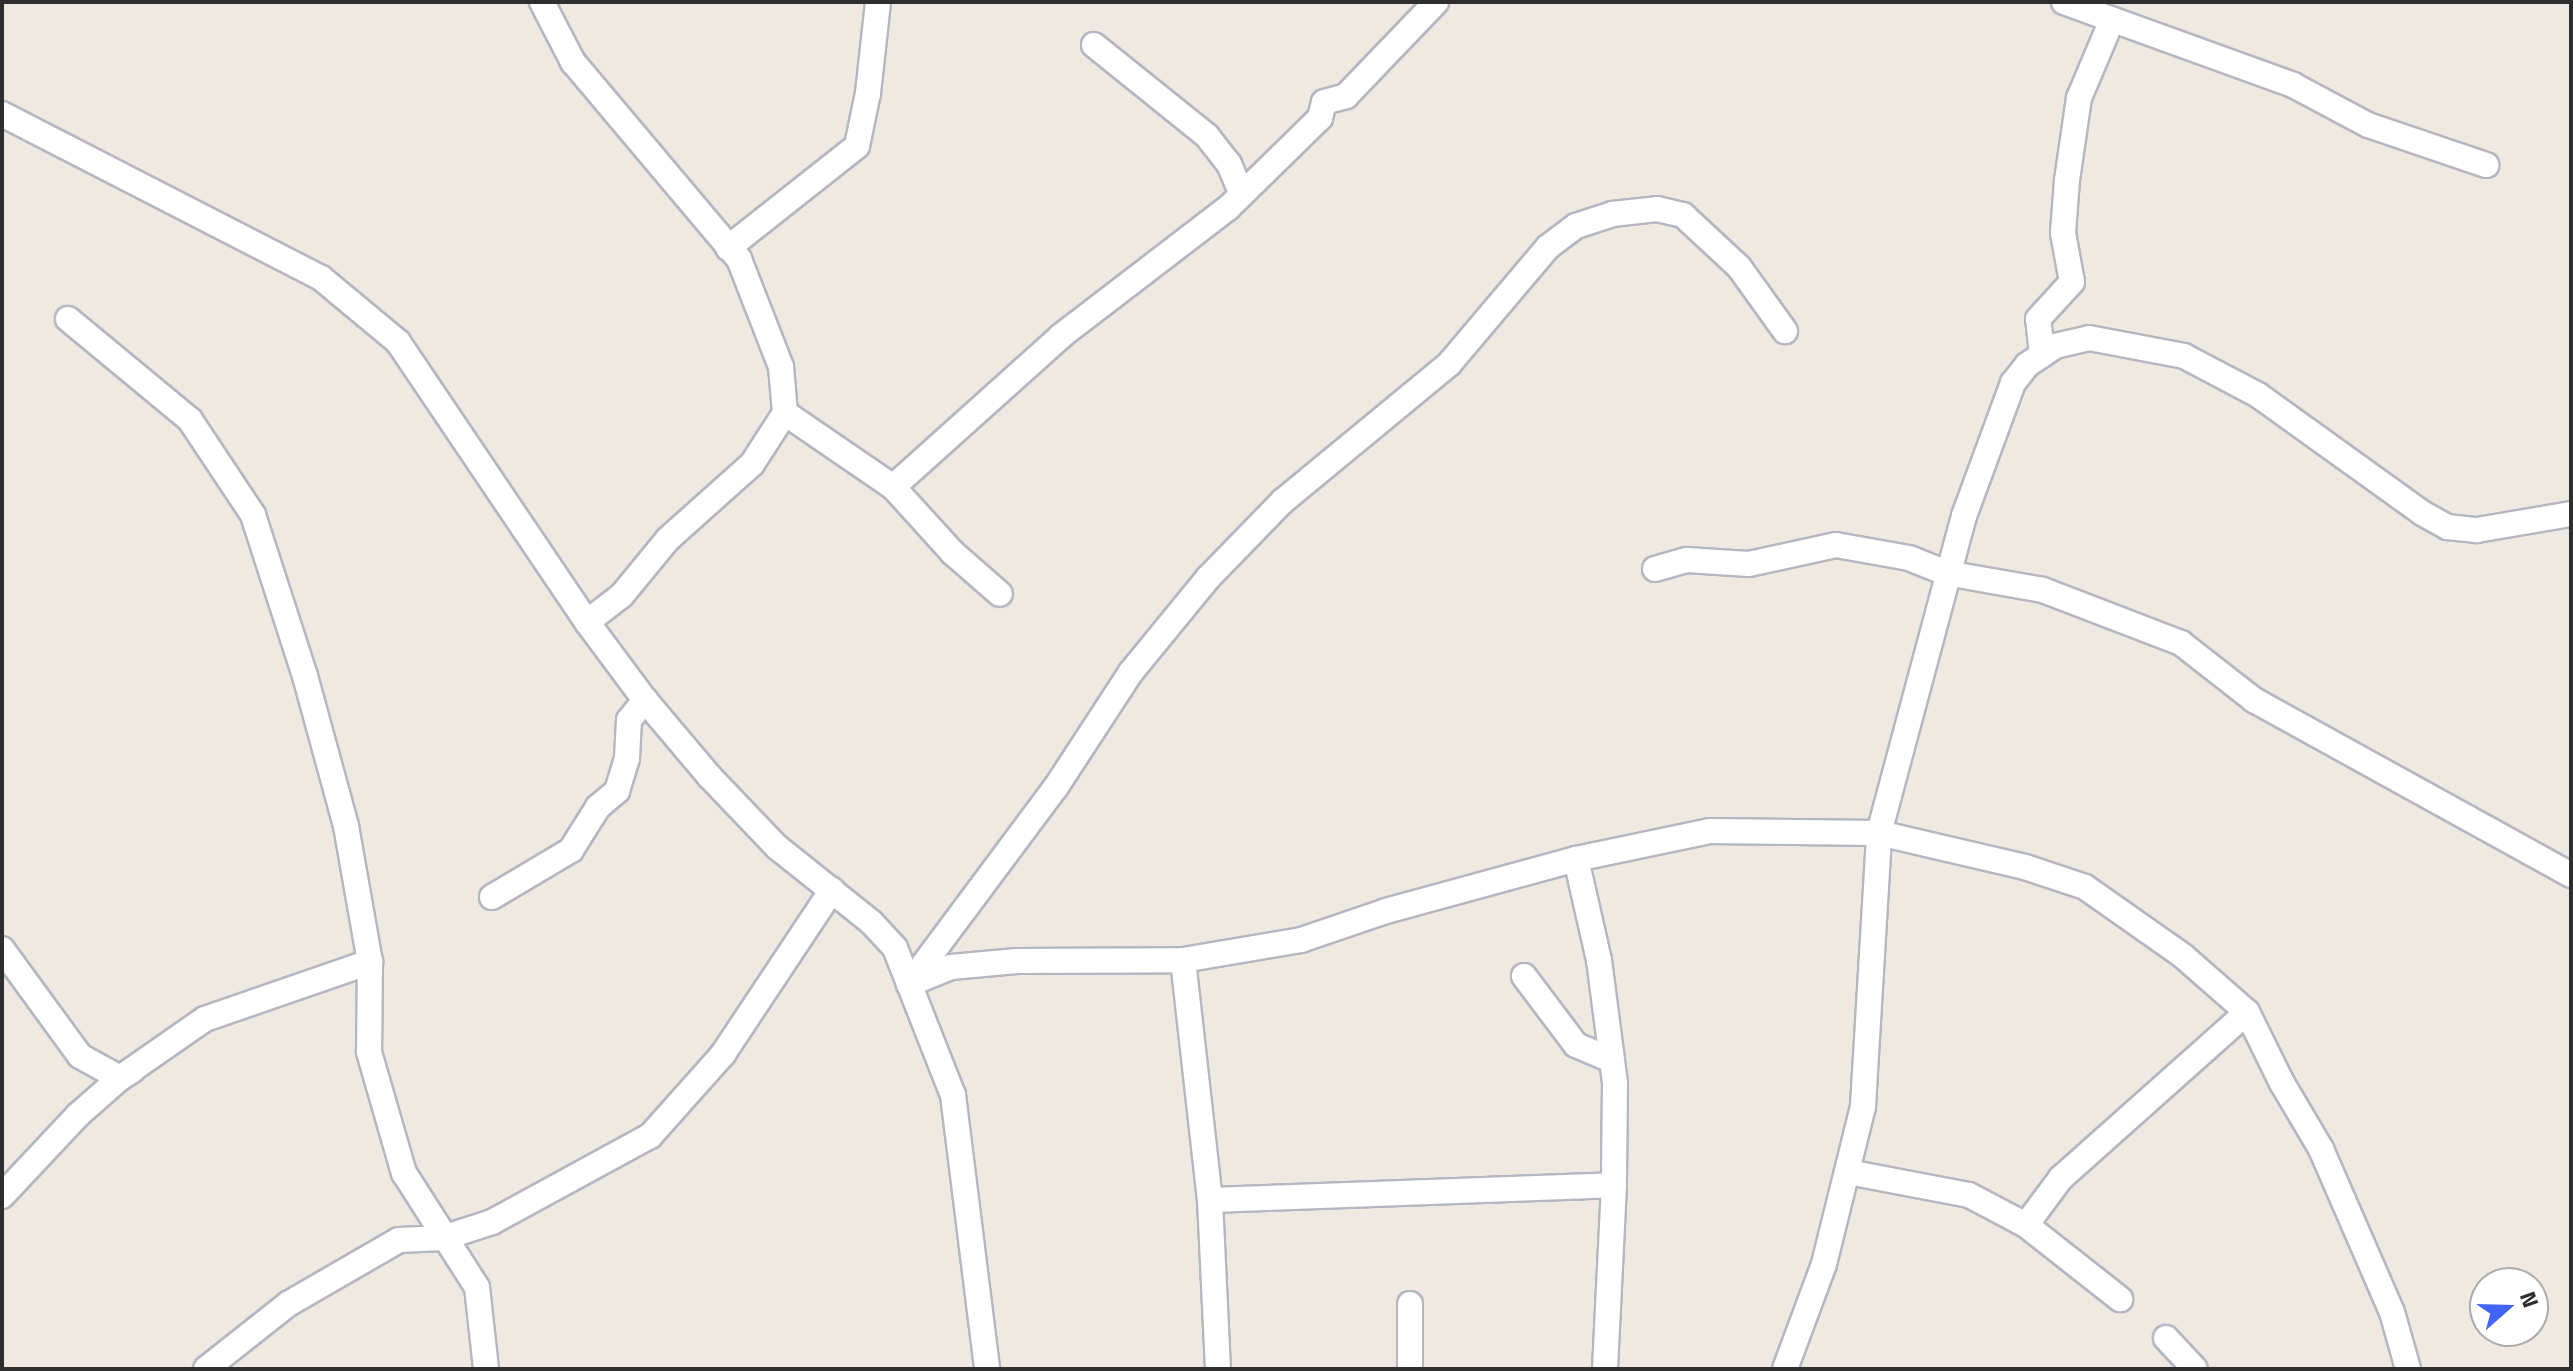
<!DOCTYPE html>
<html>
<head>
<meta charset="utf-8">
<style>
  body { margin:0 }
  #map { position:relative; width:2573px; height:1371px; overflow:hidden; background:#efe9e1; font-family:"Titillium Web",sans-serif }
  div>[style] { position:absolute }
  .roads { filter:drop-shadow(2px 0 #b4b7c1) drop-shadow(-2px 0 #b4b7c1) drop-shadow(0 2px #b4b7c1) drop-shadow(0 -2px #b4b7c1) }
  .minor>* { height:24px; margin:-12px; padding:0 12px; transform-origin:12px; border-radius:12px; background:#fff }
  span { translate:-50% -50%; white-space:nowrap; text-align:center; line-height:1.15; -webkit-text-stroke:7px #fff; paint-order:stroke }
  .frame { position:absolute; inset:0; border:4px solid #2e2e2e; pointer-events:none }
  .north { position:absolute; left:2469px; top:1267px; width:80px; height:80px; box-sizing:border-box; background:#fff; border:2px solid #ababab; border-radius:50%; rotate:70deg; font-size:22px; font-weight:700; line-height:32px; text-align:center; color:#2e2e2e }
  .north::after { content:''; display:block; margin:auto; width:28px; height:36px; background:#4264fb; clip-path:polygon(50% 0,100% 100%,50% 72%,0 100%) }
</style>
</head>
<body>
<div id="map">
  <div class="roads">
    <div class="minor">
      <div style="left:542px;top:2px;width:68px;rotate:62.7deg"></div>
      <div style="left:573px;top:62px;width:258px;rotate:49.9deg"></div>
      <div style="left:739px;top:259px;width:116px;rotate:68.7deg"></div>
      <div style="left:781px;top:367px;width:46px;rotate:85deg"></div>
      <div style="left:2064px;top:2px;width:244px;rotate:19.9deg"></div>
      <div style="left:2293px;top:85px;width:85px;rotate:28.1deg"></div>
      <div style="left:2368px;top:125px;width:125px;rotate:18.7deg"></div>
      <div style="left:1094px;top:45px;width:145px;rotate:38.8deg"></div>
      <div style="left:1207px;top:136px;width:36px;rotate:52deg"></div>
      <div style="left:1229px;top:164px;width:33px;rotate:67deg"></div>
      <div style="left:2px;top:114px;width:359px;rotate:27.2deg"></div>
      <div style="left:321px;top:278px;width:100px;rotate:39.7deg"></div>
      <div style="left:398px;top:342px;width:338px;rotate:56deg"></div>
      <div style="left:587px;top:622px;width:97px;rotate:53.4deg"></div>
      <div style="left:645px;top:700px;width:101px;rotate:49.8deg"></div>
      <div style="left:710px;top:777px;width:97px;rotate:46.3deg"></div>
      <div style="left:777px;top:847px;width:120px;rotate:38.6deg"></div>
      <div style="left:871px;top:922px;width:35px;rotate:47deg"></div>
      <div style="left:895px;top:948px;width:158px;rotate:68.5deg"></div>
      <div style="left:953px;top:1095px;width:276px;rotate:82.9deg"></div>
      <div style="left:728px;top:248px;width:164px;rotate:-38.3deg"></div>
      <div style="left:857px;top:146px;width:54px;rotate:-78.3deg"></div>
      <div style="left:868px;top:93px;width:92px;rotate:-83.7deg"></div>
      <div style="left:68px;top:319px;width:158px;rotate:39.6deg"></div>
      <div style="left:190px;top:420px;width:114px;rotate:56.4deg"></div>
      <div style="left:253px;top:515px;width:169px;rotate:72.1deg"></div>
      <div style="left:305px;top:676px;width:156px;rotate:74.7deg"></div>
      <div style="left:346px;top:826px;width:138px;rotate:80deg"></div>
      <div style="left:370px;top:962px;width:90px;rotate:90.6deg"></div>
      <div style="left:369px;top:1052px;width:126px;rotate:73.9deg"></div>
      <div style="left:404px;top:1173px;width:135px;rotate:57.4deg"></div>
      <div style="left:477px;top:1287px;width:82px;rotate:83.7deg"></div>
      <div style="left:2042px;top:355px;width:36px;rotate:-96deg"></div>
      <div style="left:2038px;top:319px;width:50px;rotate:-47.4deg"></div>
      <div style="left:2072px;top:282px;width:50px;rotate:-100.4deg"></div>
      <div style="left:2063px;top:233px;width:53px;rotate:-85.7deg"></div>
      <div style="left:2067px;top:180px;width:83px;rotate:-81.7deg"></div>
      <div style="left:2079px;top:98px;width:85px;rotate:-67.1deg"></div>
      <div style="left:893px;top:487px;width:226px;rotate:-41.9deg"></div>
      <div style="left:1061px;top:336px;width:210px;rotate:-37.5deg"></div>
      <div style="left:1228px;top:208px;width:129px;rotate:-44.4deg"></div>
      <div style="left:1320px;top:118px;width:16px;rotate:-76deg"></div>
      <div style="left:1324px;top:102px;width:23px;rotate:-15deg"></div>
      <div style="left:1346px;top:96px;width:130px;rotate:-46.2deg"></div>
      <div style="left:1655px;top:569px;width:33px;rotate:-16deg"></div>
      <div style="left:1687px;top:560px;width:62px;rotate:3.7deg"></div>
      <div style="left:1749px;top:564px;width:89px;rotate:-12.3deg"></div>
      <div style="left:1836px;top:545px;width:74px;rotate:10.1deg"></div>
      <div style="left:1909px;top:558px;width:40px;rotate:22deg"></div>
      <div style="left:1946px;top:573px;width:98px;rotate:9.9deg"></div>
      <div style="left:2043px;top:590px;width:148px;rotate:21deg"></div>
      <div style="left:2181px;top:643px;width:93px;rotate:38deg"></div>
      <div style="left:2254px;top:700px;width:362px;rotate:28.9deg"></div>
      <div style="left:587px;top:622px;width:44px;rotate:-37.6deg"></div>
      <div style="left:622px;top:595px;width:72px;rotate:-50.6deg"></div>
      <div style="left:668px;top:539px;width:113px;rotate:-41.8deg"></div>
      <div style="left:752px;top:464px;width:61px;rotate:-57.1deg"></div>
      <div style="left:785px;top:413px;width:131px;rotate:34.4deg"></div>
      <div style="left:893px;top:487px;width:89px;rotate:47.7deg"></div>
      <div style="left:953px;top:553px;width:62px;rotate:41.1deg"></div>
      <div style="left:1576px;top:859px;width:104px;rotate:77.2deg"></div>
      <div style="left:1599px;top:960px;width:124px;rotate:82.6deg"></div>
      <div style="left:1615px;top:1083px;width:102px;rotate:90.6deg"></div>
      <div style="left:1614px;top:1185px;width:184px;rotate:92.8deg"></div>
      <div style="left:492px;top:897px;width:92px;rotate:-30.7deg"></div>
      <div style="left:571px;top:850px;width:51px;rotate:-57.9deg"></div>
      <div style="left:598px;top:807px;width:25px;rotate:-40deg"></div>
      <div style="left:617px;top:791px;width:34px;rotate:-73deg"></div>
      <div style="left:627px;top:758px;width:38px;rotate:-87deg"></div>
      <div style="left:629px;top:720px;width:26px;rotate:-51deg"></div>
      <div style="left:2px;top:949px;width:132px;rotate:53.9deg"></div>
      <div style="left:80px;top:1056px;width:46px;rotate:28.8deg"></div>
      <div style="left:120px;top:1078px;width:15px;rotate:-32deg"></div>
      <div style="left:1183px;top:960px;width:242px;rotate:83.6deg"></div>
      <div style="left:1210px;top:1200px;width:169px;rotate:87.3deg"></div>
      <div style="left:1524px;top:976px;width:86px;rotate:53deg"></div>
      <div style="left:1576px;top:1045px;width:39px;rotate:23deg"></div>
      <div style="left:909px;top:984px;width:45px;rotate:-22deg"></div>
      <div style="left:951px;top:967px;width:66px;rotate:-5.2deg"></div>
      <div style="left:1017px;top:961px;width:166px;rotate:-0.3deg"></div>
      <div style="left:1183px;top:960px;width:120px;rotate:-9.6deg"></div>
      <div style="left:1301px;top:940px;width:90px;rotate:-18.8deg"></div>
      <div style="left:1386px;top:911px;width:197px;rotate:-15.3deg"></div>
      <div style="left:1576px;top:859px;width:137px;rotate:-11.8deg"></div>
      <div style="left:1710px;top:831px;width:169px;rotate:0.7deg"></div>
      <div style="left:1879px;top:833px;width:150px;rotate:13.1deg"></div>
      <div style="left:2025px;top:867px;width:63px;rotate:18.4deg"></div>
      <div style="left:2085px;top:887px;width:120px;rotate:35.1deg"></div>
      <div style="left:2183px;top:956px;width:85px;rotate:41.2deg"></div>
      <div style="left:2247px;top:1012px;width:79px;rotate:63.8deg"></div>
      <div style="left:2282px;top:1083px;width:77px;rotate:59.4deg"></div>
      <div style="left:2321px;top:1149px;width:178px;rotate:66.5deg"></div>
      <div style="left:2392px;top:1312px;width:59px;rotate:74.3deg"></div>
      <div style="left:909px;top:984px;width:246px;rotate:-53.3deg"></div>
      <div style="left:1056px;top:787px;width:137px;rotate:-56.9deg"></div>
      <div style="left:1131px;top:672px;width:122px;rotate:-50.7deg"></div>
      <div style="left:1208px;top:578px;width:107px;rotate:-45.8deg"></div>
      <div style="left:1283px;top:501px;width:215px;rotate:-39.5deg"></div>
      <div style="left:1449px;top:364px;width:153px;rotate:-49.8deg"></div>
      <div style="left:1548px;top:247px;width:35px;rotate:-37deg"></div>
      <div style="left:1576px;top:226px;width:38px;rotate:-18deg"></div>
      <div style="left:1612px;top:214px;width:45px;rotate:-6.3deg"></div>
      <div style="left:1657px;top:209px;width:27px;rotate:13deg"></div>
      <div style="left:1683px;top:215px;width:76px;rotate:42.9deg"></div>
      <div style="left:1739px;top:267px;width:79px;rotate:54.3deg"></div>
      <div style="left:1848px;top:1172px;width:123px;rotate:10.8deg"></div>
      <div style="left:1969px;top:1195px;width:64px;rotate:27.8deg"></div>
      <div style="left:2026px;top:1225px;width:120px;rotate:38.2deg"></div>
      <div style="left:2px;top:1196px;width:111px;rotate:-46.8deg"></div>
      <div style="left:78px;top:1115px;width:56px;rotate:-41.4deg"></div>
      <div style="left:120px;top:1078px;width:103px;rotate:-34.8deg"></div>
      <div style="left:205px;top:1019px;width:175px;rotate:-19.1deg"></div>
      <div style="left:1210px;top:1200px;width:404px;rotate:-2.1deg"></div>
      <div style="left:2026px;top:1225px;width:59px;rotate:-53.3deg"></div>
      <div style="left:2061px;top:1178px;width:249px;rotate:-41.7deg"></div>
      <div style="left:2166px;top:1338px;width:42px;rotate:46.9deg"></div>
      <div style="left:206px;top:1369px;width:105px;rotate:-38.4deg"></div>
      <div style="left:288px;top:1304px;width:128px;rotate:-30deg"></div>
      <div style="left:399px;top:1240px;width:44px;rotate:-2.6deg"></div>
      <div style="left:443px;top:1238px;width:52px;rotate:-18.1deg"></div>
      <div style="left:492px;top:1222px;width:180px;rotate:-28.6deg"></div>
      <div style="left:650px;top:1136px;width:110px;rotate:-48.3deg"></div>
      <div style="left:723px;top:1054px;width:197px;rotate:-56.4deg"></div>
      <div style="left:1410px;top:1369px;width:65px;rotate:-90deg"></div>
      <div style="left:1785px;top:1369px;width:112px;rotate:-69.6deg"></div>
      <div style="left:1824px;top:1264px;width:163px;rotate:-76.1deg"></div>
      <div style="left:1863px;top:1106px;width:273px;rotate:-86.6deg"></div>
      <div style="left:1879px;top:833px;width:328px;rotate:-75deg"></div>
      <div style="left:1964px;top:516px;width:142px;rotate:-69.8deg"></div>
      <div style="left:2013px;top:383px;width:23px;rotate:-52deg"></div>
      <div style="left:2027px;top:365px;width:34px;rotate:-34deg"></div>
      <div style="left:2055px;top:346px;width:35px;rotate:-13deg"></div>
      <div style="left:2089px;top:338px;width:97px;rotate:10.7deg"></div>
      <div style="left:2184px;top:356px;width:84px;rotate:27.8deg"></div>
      <div style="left:2258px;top:395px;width:202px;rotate:35.7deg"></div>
      <div style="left:2422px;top:513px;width:29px;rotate:29deg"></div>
      <div style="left:2447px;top:527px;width:30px;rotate:6deg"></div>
      <div style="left:2477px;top:530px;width:95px;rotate:-9.7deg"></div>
    </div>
  </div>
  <div class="frame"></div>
  <div class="north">N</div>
</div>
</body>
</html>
